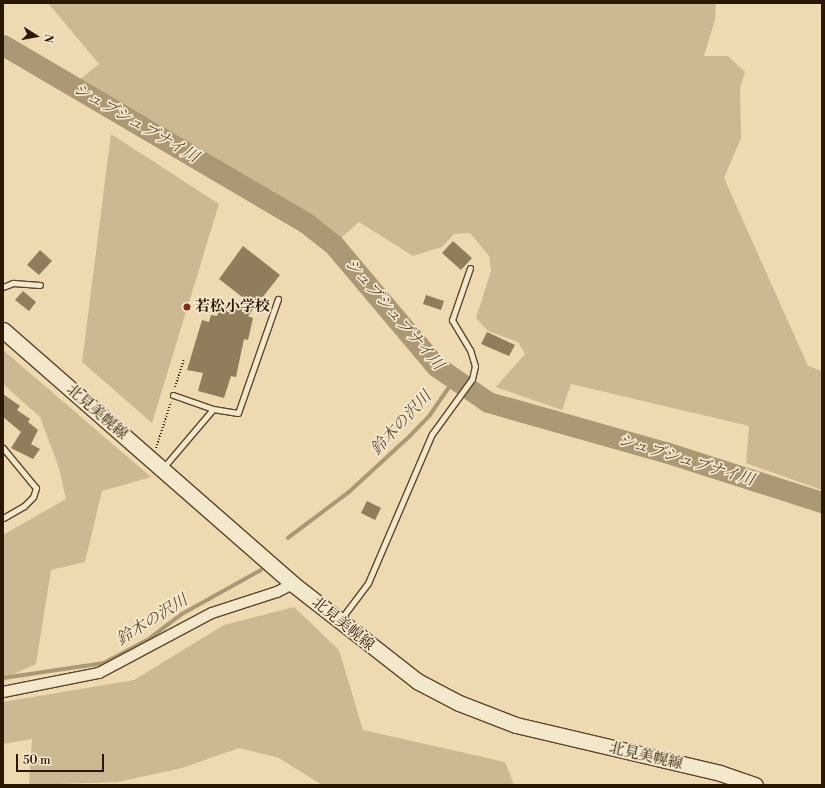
<!DOCTYPE html>
<html>
<head>
<meta charset="utf-8">
<style>
  body { margin:0 }
  #map { position:relative; width:825px; height:788px; overflow:hidden; background:#eddab0; font-family:"Libre Bodoni","Noto Serif JP",serif }
  div>[style] { position:absolute }
  .green>* { inset:0; background:#ccb992 }
  .stream>* { height:3.5px; margin:-1.75px; padding:0 1.75px; transform-origin:1.75px; border-radius:1.75px; background:#ab9874 }
  .river>* { height:21px; margin:-10.5px; padding:0 10.5px; transform-origin:10.5px; border-radius:10.5px; background:#ab9874 }
  .building>* { inset:0; background:#907d5c }
  .path>* { height:2px; margin-top:-1px; transform-origin:0; background:repeating-linear-gradient(90deg,#2b1800 0 1px,transparent 0 3px) }
  .roads { filter:drop-shadow(1px 0 #5c482c) drop-shadow(-1px 0 #5c482c) drop-shadow(0 1px #5c482c) drop-shadow(0 -1px #5c482c) }
  .service>* { height:5px; margin:-2.5px; padding:0 2.5px; transform-origin:2.5px; border-radius:2.5px; background:#f3e7cc }
  .minor>* { height:10px; margin:-5px; padding:0 5px; transform-origin:5px; border-radius:5px; background:#f3e7cc }
  .secondary>* { height:15px; margin:-7.5px; padding:0 7.5px; transform-origin:7.5px; border-radius:7.5px; background:#f3e7cc }
  .dots>* { width:11px; height:11px; translate:-50% -50%; box-sizing:border-box; border:2px solid #f3e7cc; border-radius:50% }
  span { translate:-50% -50%; white-space:nowrap; text-align:center; line-height:1.15; -webkit-text-stroke:3.5px #f3e7cc; paint-order:stroke }
  .poi-label { font-size:15px; color:#2b1800; font-weight:700 }
  .left { translate:0 -50%; text-align:left }
  .street-label { font-size:15px; color:#2b1800 }
  .water-label { font-size:16px; color:#5e4b2e; font-style:italic }
  .frame { position:absolute; inset:0; border:4px solid #2b1800; pointer-events:none }
  .north { position:absolute; left:16px; top:16px; width:40px; height:40px; -webkit-text-stroke:3px #f3e7cc; paint-order:stroke; rotate:101deg; font-size:11px; font-weight:700; line-height:16px; text-align:center; color:#2b1800 }
  .north::after { content:''; display:block; margin:auto; width:14px; height:18px; background:#2b1800; clip-path:polygon(50% 0,100% 100%,50% 72%,0 100%) }
  .scale { position:absolute; left:16px; top:754px; width:88px; height:18px; box-sizing:border-box; border:2px solid #2b1800; border-top:0; padding-left:5px; font-size:12px; line-height:14px; white-space:nowrap; color:#2b1800; -webkit-text-stroke:3px #f3e7cc; paint-order:stroke }
</style>
</head>
<body>
<div id="map">
  <div class="green">
    <div style="clip-path:polygon(48px 3px,716px 3px,715px 20px,704px 56px,728px 56px,745px 72px,740px 88px,741px 138px,724px 178px,808px 366px,822px 371px,822px 490px,746px 463px,749px 426px,571px 384px,562px 410px,496px 387px,525px 354px,518px 342px,488px 331px,476px 318px,491px 271px,489px 256px,470px 233px,454px 234px,442px 247px,413px 256px,359px 222px,341px 238px,308px 233px,67px 90px,99px 64px)"></div>
    <div style="clip-path:polygon(111px 134px,219px 204px,152px 423px,82px 362px)"></div>
    <div style="clip-path:polygon(3px 350px,151px 477px,102px 491px,85px 562px,51px 570px,36px 664px,3px 679px,3px 535px,66px 499px,59px 468px,40px 417px,3px 384px)"></div>
    <div style="clip-path:polygon(294px 607px,339px 650px,363px 730px,505px 762px,514px 785px,322px 785px,279px 758px,239px 748px,182px 768px,118px 782px,29px 785px,32px 739px,3px 744px,3px 702px,134px 680px,224px 625px)"></div>
  </div>
  <div class="stream">
    <div style="left:288px;top:538px;width:76px;rotate:-37deg"></div>
    <div style="left:349px;top:492px;width:83px;rotate:-42.6deg"></div>
    <div style="left:410px;top:436px;width:29px;rotate:-46deg"></div>
    <div style="left:430px;top:415px;width:42px;rotate:-55.6deg"></div>
    <div style="left:3px;top:678px;width:102px;rotate:-8.4deg"></div>
    <div style="left:104px;top:663px;width:51px;rotate:-28.1deg"></div>
    <div style="left:149px;top:639px;width:41px;rotate:-37.1deg"></div>
    <div style="left:182px;top:614px;width:90px;rotate:-29.1deg"></div>
  </div>
  <div class="river">
    <div style="left:3px;top:45px;width:351px;rotate:30.4deg"></div>
    <div style="left:306px;top:223px;width:36px;rotate:38deg"></div>
    <div style="left:334px;top:245px;width:158px;rotate:49.9deg"></div>
    <div style="left:436px;top:366px;width:63px;rotate:34.7deg"></div>
    <div style="left:488px;top:402px;width:184px;rotate:15.8deg"></div>
    <div style="left:665px;top:452px;width:165px;rotate:17.7deg"></div>
  </div>
  <div class="building">
    <div style="clip-path:polygon(453px 241px,472px 258px,461px 270px,442px 253px)"></div>
    <div style="clip-path:polygon(243px 246px,280px 275px,255px 307px,219px 279px)"></div>
    <div style="clip-path:polygon(40px 250px,52px 261px,39px 275px,27px 265px)"></div>
    <div style="clip-path:polygon(23px 291px,36px 302px,29px 311px,15px 300px)"></div>
    <div style="clip-path:polygon(426px 295px,444px 301px,441px 310px,423px 304px)"></div>
    <div style="clip-path:polygon(222px 302px,253px 309px,248px 316px,253px 318px,248px 340px,244px 339px,236px 377px,231px 376px,224px 398px,198px 391px,203px 373px,187px 370px,202px 320px,209px 322px,211px 315px,217px 316px)"></div>
    <div style="clip-path:polygon(487px 332px,515px 345px,509px 356px,481px 344px)"></div>
    <div style="clip-path:polygon(3px 394px,20px 406px,17px 410px,30px 419px,28px 422px,38px 430px,31px 444px,40px 449px,33px 459px,11px 448px,21px 432px,3px 417px)"></div>
    <div style="clip-path:polygon(367px 501px,381px 508px,375px 520px,361px 513px)"></div>
  </div>
  <div class="path">
    <div style="left:175px;top:387px;width:29px;rotate:-72deg"></div>
    <div style="left:156px;top:448px;width:48px;rotate:-71.9deg"></div>
  </div>
  <div class="roads">
    <div class="service">
      <div style="left:3px;top:287px;width:11px;rotate:-22deg"></div>
      <div style="left:13px;top:283px;width:27px;rotate:4deg"></div>
      <div style="left:173px;top:395px;width:42px;rotate:19.3deg"></div>
      <div style="left:3px;top:448px;width:52px;rotate:50.5deg"></div>
      <div style="left:36px;top:488px;width:9px;rotate:108deg"></div>
      <div style="left:33px;top:497px;width:13px;rotate:135deg"></div>
      <div style="left:24px;top:506px;width:24px;rotate:150deg"></div>
      <div style="left:163px;top:468px;width:77px;rotate:-49.7deg"></div>
      <div style="left:213px;top:409px;width:25px;rotate:9deg"></div>
      <div style="left:238px;top:413px;width:121px;rotate:-70.7deg"></div>
      <div style="left:341px;top:619px;width:45px;rotate:-53.1deg"></div>
      <div style="left:368px;top:583px;width:162px;rotate:-66.8deg"></div>
      <div style="left:432px;top:434px;width:68px;rotate:-54deg"></div>
      <div style="left:472px;top:379px;width:13px;rotate:-77deg"></div>
      <div style="left:475px;top:366px;width:17px;rotate:-107deg"></div>
      <div style="left:470px;top:350px;width:35px;rotate:-121deg"></div>
      <div style="left:452px;top:320px;width:55px;rotate:-70.9deg"></div>
    </div>
    <div class="minor">
      <div style="left:3px;top:692px;width:98px;rotate:-11.2deg"></div>
      <div style="left:99px;top:673px;width:128px;rotate:-28deg"></div>
      <div style="left:212px;top:613px;width:68px;rotate:-17.9deg"></div>
      <div style="left:277px;top:592px;width:18px;rotate:-27deg"></div>
    </div>
    <div class="secondary">
      <div style="left:3px;top:330px;width:386px;rotate:41.2deg"></div>
      <div style="left:293px;top:584px;width:157px;rotate:38deg"></div>
      <div style="left:417px;top:681px;width:47px;rotate:27.6deg"></div>
      <div style="left:459px;top:703px;width:61px;rotate:21.1deg"></div>
      <div style="left:516px;top:725px;width:210px;rotate:13.2deg"></div>
      <div style="left:720px;top:773px;width:37px;rotate:19deg"></div>
    </div>
  </div>
  <div class="dots">
    <div style="left:187px;top:307px;background:#8f2418"></div>
  </div>
  <div class="poi-label">
    <span class="left" style="left:195px;top:307px">若松小学校</span>
  </div>
  <div class="street-label">
    <span style="left:97px;top:412px;rotate:41deg">北見美幌線</span>
    <span style="left:343px;top:624px;rotate:39deg">北見美幌線</span>
    <span style="left:646px;top:756px;rotate:13deg">北見美幌線</span>
  </div>
  <div class="water-label">
    <span style="left:136px;top:123px;rotate:30deg">シュブシュブナイ川</span>
    <span style="left:394px;top:314px;rotate:49deg">シュブシュブナイ川</span>
    <span style="left:401px;top:423px;rotate:-47deg">鈴木の沢川</span>
    <span style="left:686px;top:460px;rotate:17deg">シュブシュブナイ川</span>
    <span style="left:152px;top:620px;rotate:-32deg">鈴木の沢川</span>
  </div>
  <div class="frame"></div>
  <div class="north">N</div>
  <div class="scale">50 m</div>
</div>
</body>
</html>
